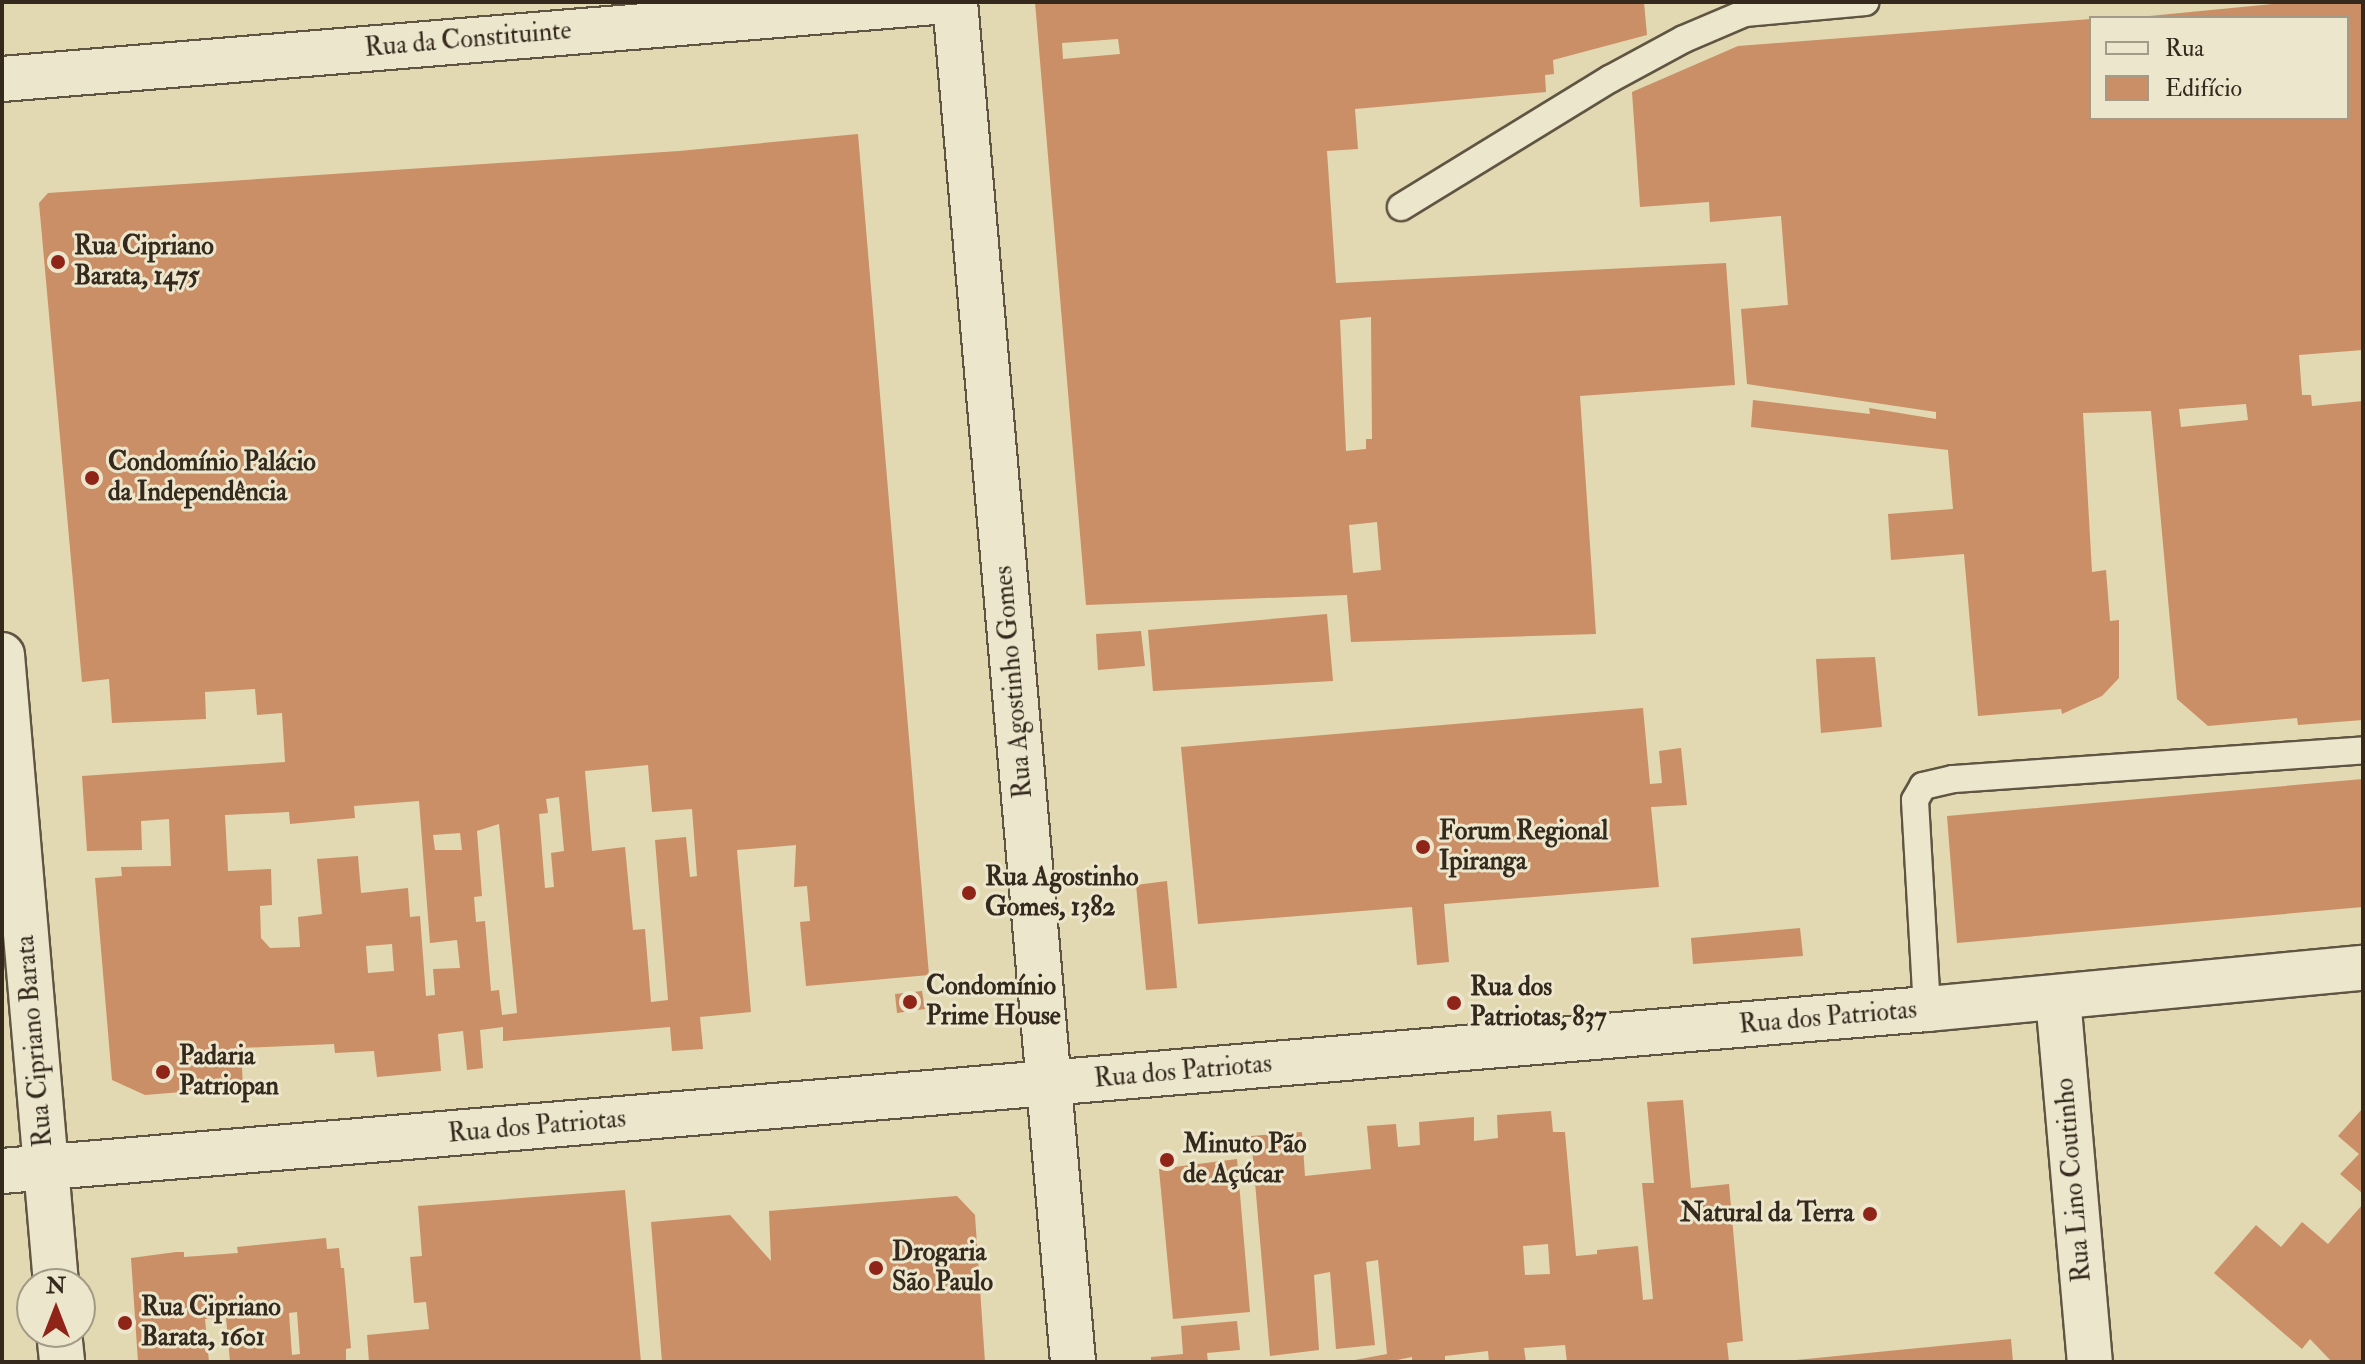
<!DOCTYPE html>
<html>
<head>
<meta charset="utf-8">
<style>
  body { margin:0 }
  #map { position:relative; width:2365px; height:1364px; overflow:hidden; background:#e2d8b2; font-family:"IM FELL Double Pica",serif }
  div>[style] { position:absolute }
  .building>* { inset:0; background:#ca8f66 }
  .roads { filter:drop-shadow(2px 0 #605542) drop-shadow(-2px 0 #605542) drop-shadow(0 2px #605542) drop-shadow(0 -2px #605542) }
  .service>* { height:26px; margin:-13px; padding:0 13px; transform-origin:13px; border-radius:13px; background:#ece6cd }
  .minor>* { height:44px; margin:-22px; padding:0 22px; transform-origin:22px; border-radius:22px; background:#ece6cd }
  .tertiary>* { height:44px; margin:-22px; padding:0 22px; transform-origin:22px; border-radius:22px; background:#ece6cd }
  .secondary>* { height:44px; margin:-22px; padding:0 22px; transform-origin:22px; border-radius:22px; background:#ece6cd }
  .dots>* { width:22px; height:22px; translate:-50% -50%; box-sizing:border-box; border:4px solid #ece6cd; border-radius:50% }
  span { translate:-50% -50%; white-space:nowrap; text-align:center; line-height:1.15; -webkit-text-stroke:6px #ece6cd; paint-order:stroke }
  .street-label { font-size:26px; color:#35291d }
  .poi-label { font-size:26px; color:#35291d; font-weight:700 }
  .left { translate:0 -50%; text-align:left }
  .right { translate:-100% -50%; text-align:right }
  .frame { position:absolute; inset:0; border:4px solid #35291d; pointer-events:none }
  .legend { position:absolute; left:2089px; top:16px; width:260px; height:104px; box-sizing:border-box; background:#ece6cd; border:2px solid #a39a87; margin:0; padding:10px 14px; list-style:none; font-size:24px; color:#35291d }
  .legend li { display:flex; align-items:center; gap:16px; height:40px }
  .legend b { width:40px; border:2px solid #a39a87 }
  .north { position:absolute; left:16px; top:1268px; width:80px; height:80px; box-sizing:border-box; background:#ece6cd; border:2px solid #a39a87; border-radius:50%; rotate:0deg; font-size:22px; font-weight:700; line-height:32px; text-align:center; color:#35291d }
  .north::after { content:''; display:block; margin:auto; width:28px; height:36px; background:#8f2418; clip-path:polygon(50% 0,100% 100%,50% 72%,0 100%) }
</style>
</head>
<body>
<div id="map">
  <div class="building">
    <div style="clip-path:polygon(evenodd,1035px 2px,1644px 2px,1647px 35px,1553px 60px,1554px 74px,1545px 75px,1546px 92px,1355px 109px,1358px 149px,1327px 151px,1336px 283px,1726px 263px,1735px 385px,1580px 396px,1596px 634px,1351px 642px,1347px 595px,1086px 605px,1035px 2px,1118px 39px,1120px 54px,1063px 59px,1062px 43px,1118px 39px,1035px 2px,1371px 317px,1372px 439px,1366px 439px,1366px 449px,1346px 451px,1340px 320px,1371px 317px,1035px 2px,1377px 522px,1381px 570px,1353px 573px,1349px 525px,1377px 522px)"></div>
    <div style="clip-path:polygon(evenodd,2292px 2px,2363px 2px,2363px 350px,2299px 355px,2302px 395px,2311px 395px,2312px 406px,2363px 401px,2363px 720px,2298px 725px,2297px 718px,2208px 726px,2177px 699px,2151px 411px,2083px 413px,2092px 572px,2106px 570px,2110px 621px,2119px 620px,2119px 678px,2102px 696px,2062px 714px,2061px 709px,1978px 716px,1964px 554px,1891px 560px,1888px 514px,1953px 509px,1948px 450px,1751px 427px,1753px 400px,1870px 414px,1869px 408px,1936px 419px,1936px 412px,1747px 384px,1741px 309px,1788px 305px,1781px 216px,1710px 222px,1709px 202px,1640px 207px,1632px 92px,1738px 46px,2091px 19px,2091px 118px,2347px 118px,2347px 18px,2129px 18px,2292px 2px,2246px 404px,2248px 420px,2181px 427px,2179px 409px,2246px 404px)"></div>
    <div style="clip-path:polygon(evenodd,858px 134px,929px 975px,806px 986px,800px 922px,810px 921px,807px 886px,794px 887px,796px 845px,737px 850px,751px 1012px,700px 1017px,703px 1049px,672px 1051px,670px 1027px,503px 1041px,503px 1027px,480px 1030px,483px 1068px,467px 1070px,463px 1031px,438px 1034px,441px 1071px,377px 1077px,374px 1051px,335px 1053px,334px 1044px,241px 1048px,243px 1087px,145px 1095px,112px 1080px,95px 878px,122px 876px,121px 867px,171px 866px,169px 819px,141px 821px,142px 850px,87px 851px,82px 776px,285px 762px,282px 713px,257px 715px,255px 689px,205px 692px,206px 719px,112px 723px,109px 679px,82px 682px,39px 203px,48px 193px,679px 151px,858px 134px,648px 765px,652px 812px,692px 809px,697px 876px,690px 877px,686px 837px,655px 840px,668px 1000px,651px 1002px,645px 929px,633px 930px,625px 847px,592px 851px,585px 771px,648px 765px,858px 134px,559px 797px,564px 851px,551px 853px,554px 887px,545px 888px,539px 814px,548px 813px,546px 799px,559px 797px,858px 134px,419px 801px,430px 943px,457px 940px,460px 968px,433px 969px,435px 995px,426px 996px,420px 916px,410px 917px,408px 888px,361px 893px,358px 856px,317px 859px,322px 914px,298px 917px,300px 947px,270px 948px,261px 938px,260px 906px,272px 905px,271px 869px,228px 871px,225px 815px,289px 812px,290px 824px,355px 818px,354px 806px,419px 801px,858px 134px,499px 824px,517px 1013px,502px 1015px,499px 990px,491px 991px,485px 921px,476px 922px,474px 897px,482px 896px,477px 831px,499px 824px,858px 134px,460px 833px,462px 850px,435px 850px,433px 835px,460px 833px,858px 134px,392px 944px,394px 971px,368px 973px,366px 946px,392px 944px)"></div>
    <div style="clip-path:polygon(1327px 614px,1333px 681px,1153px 691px,1148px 630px)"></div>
    <div style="clip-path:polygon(1141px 631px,1145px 666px,1098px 670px,1096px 634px)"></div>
    <div style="clip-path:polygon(1875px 657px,1882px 727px,1821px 733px,1816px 659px)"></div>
    <div style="clip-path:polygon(1643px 708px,1650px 784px,1662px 783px,1659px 751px,1681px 748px,1687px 805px,1651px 807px,1659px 887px,1444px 904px,1449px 962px,1417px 965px,1412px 907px,1198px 924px,1181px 747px)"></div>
    <div style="clip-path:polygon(2363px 779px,2363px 907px,1957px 943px,1947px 816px)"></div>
    <div style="clip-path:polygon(1167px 881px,1177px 988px,1146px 990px,1136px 885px)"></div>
    <div style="clip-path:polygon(1800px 928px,1803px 956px,1693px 964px,1691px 938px)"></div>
    <div style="clip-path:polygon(922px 991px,925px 1009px,897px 1013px,895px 994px)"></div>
    <div style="clip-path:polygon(evenodd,1683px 1100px,1691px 1188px,1729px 1184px,1743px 1341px,1727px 1343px,1729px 1362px,1567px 1362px,1565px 1345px,1524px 1348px,1526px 1362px,1489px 1362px,1488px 1351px,1445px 1356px,1445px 1362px,1412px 1362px,1412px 1357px,1387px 1362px,1344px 1362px,1387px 1354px,1378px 1260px,1366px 1262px,1375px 1345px,1336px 1349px,1330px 1272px,1314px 1275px,1319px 1350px,1270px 1356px,1251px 1136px,1302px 1132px,1305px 1176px,1371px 1169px,1367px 1126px,1396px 1124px,1398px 1147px,1410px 1146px,1420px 1145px,1419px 1122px,1474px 1117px,1474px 1141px,1498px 1138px,1497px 1115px,1551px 1111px,1553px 1132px,1565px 1132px,1576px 1256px,1597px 1254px,1597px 1250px,1638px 1246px,1643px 1300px,1653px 1299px,1642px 1183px,1654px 1183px,1647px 1102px,1683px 1100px,1548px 1244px,1550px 1274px,1525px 1275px,1523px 1246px,1548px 1244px)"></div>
    <div style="clip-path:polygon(2363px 1108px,2363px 1194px,2340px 1174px,2359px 1154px,2338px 1136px)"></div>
    <div style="clip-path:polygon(1237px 1159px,1250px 1312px,1173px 1319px,1159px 1169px)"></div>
    <div style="clip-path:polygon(625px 1190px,641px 1362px,369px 1362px,367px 1335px,429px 1329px,426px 1302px,414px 1303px,410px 1257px,422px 1256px,418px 1206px)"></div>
    <div style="clip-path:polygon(957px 1196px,975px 1215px,985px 1362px,662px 1362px,651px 1222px,730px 1215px,771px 1261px,769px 1211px)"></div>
    <div style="clip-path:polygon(2363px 1204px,2363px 1362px,2332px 1362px,2310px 1339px,2302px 1349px,2214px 1273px,2256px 1225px,2281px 1247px,2302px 1222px,2328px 1244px)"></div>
    <div style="clip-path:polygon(evenodd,326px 1238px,327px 1249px,339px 1248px,341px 1268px,344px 1268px,351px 1348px,346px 1349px,346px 1362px,230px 1362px,226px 1317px,205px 1319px,209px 1362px,138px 1362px,131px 1258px,176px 1252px,184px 1252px,184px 1257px,238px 1253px,237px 1247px,326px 1238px,297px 1312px,300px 1354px,292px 1355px,289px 1313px,297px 1312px)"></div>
    <div style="clip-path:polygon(1237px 1321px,1240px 1350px,1207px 1353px,1208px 1362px,1151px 1362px,1151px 1357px,1183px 1354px,1181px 1326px)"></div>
    <div style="clip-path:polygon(2011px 1339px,2013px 1362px,1796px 1362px,1796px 1360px)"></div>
  </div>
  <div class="roads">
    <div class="service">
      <div style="left:1401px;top:207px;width:245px;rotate:-31.5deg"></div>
      <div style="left:1610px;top:79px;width:84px;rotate:-28.4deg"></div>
      <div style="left:1684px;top:39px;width:66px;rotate:-23.1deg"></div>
      <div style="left:1745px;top:13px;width:121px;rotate:-5.2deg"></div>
      <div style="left:1927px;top:1009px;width:209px;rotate:-93.3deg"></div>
      <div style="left:1915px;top:800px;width:16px;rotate:-60deg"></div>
      <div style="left:1923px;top:786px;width:31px;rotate:-13deg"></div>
      <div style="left:1953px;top:779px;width:411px;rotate:-4deg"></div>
    </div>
    <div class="minor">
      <div style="left:2px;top:79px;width:935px;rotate:-4.72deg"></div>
      <div style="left:2px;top:655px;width:631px;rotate:85.09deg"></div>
      <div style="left:59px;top:1332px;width:30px;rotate:84deg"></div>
    </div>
    <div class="tertiary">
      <div style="left:955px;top:2px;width:1365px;rotate:85.04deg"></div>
      <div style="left:2058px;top:998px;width:365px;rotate:85deg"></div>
    </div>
    <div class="secondary">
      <div style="left:2px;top:1171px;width:1932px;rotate:-4.81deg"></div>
      <div style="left:1927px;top:1009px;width:438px;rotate:-5.4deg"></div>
    </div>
  </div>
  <div class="dots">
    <div style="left:58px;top:262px;background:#8f2418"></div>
    <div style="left:92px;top:478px;background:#8f2418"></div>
    <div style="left:1423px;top:847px;background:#8f2418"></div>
    <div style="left:969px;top:893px;background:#8f2418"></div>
    <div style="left:910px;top:1002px;background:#8f2418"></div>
    <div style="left:1454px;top:1003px;background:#8f2418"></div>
    <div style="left:163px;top:1072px;background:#8f2418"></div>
    <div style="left:1167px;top:1160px;background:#8f2418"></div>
    <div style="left:1870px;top:1214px;background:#8f2418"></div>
    <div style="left:876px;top:1268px;background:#8f2418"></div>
    <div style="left:125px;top:1323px;background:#8f2418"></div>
  </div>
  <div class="street-label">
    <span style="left:468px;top:40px;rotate:-5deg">Rua da Constituinte</span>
    <span style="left:1014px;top:682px;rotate:-95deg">Rua Agostinho Gomes</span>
    <span style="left:1828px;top:1018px;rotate:-5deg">Rua dos Patriotas</span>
    <span style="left:35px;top:1041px;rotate:-95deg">Rua Cipriano Barata</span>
    <span style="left:1183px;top:1072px;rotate:-5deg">Rua dos Patriotas</span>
    <span style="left:537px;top:1127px;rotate:-5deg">Rua dos Patriotas</span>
    <span style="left:2074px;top:1180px;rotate:-95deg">Rua Lino Coutinho</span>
  </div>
  <div class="poi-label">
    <span class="left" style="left:74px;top:262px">Rua Cipriano<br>Barata, 1475</span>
    <span class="left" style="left:108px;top:478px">Condomínio Palácio<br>da Independência</span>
    <span class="left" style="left:1439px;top:847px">Forum Regional<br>Ipiranga</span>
    <span class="left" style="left:985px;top:893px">Rua Agostinho<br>Gomes, 1382</span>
    <span class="left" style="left:926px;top:1002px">Condomínio<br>Prime House</span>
    <span class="left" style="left:1470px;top:1003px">Rua dos<br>Patriotas, 837</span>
    <span class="left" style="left:179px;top:1072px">Padaria<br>Patriopan</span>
    <span class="left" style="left:1183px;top:1160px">Minuto Pão<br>de Açúcar</span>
    <span class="right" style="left:1854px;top:1214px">Natural da Terra</span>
    <span class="left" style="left:892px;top:1268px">Drogaria<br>São Paulo</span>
    <span class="left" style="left:141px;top:1323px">Rua Cipriano<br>Barata, 1601</span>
  </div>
  <div class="frame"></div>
  <ul class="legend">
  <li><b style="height:10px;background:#ece6cd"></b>Rua</li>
  <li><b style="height:22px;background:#ca8f66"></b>Edifício</li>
  </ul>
  <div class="north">N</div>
</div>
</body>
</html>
